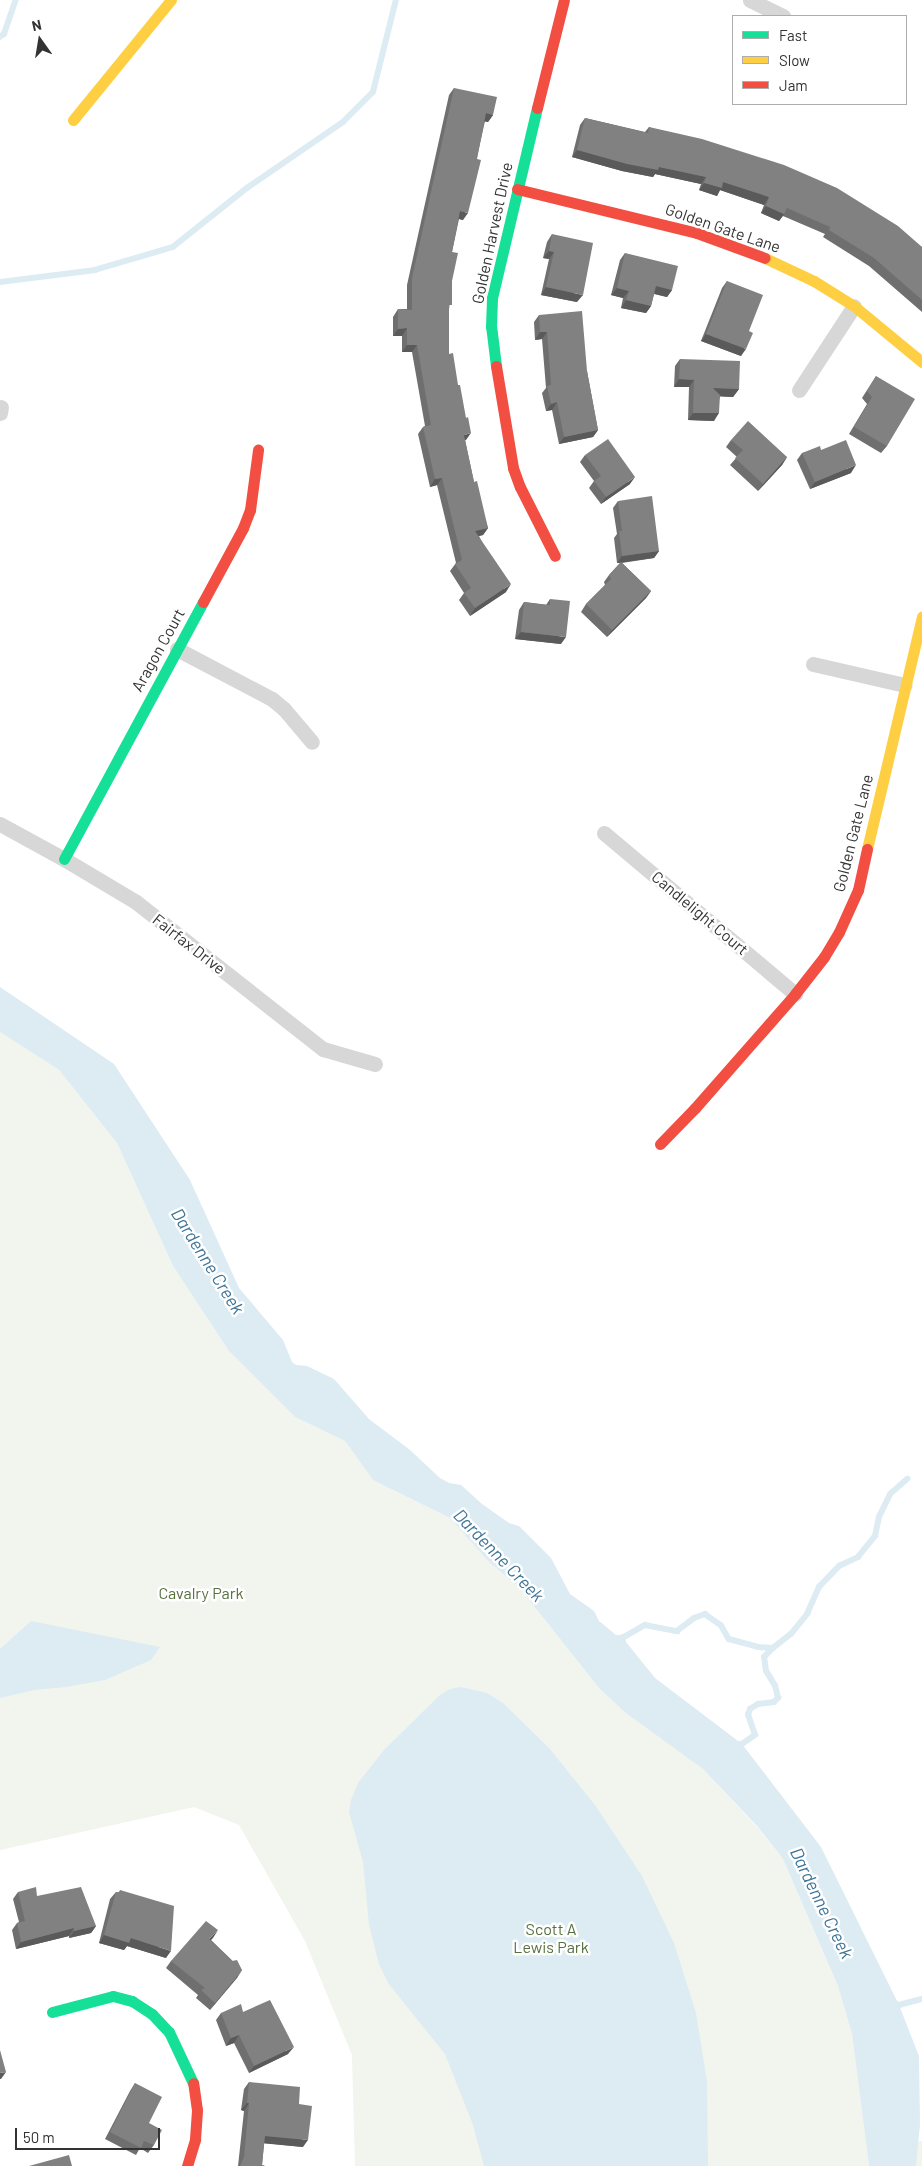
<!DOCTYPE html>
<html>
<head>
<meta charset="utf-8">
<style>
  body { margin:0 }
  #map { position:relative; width:922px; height:2166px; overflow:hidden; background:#fff; font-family:Barlow,sans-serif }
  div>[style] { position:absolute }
  .green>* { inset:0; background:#f1f5ed }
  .water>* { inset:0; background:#ddebf3 }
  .stream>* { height:5.5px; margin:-2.75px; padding:0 2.75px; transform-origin:2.75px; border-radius:2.75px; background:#ddebf3 }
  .street>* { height:15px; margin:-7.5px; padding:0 7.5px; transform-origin:7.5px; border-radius:7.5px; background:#d7d7d7 }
  .fast>* { height:11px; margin:-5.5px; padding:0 5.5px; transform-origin:5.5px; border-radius:5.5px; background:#16e098 }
  .slow>* { height:11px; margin:-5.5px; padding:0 5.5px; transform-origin:5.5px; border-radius:5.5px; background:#ffcf43 }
  .jam>* { height:11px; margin:-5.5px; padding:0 5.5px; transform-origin:5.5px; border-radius:5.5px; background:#f24e42 }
  .wall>* { inset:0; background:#6f6f6f }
  .shaded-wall>* { inset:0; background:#5a5a5a }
  .building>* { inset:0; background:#818181 }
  span { translate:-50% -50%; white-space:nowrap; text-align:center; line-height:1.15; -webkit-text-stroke:5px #fff; paint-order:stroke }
  .street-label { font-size:16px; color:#333 }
  .park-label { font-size:16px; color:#56703f }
  .water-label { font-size:18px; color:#3f7597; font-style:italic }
  .legend { position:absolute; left:732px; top:15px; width:175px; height:90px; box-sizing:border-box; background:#fff; border:1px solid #adadad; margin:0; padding:6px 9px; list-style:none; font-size:15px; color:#333 }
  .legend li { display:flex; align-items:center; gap:10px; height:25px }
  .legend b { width:25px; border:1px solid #adadad }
  .north { position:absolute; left:15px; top:15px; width:50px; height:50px; -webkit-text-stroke:4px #fff; paint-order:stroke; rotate:347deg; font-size:14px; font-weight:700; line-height:20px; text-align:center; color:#333 }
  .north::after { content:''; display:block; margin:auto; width:18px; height:22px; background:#333; clip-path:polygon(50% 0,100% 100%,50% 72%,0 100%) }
  .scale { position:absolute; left:15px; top:2128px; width:145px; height:22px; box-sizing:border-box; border:2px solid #333; border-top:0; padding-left:6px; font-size:15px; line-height:18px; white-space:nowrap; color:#333; -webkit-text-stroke:4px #fff; paint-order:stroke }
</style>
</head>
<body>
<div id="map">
  <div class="green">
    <div style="clip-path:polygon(0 1032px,59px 1070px,117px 1143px,173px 1266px,229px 1351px,295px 1417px,345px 1441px,373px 1480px,450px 1518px,489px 1562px,518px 1586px,599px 1688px,703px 1769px,757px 1827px,783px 1859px,838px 1986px,852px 2034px,869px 2166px,355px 2166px,352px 2055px,305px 1941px,239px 1825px,194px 1807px,0 1850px)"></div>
    <div style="clip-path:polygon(922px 2141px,922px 2166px,900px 2166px,904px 2142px)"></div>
  </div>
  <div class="water">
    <div style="clip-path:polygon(0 987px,114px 1064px,190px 1180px,239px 1288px,283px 1340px,292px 1362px,296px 1365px,307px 1366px,334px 1379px,369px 1419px,410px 1450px,440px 1478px,449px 1483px,461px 1485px,482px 1504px,509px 1523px,519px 1526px,551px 1558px,570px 1594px,594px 1611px,599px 1621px,616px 1635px,626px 1636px,626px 1642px,655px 1678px,742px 1744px,821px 1847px,899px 2005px,919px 2056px,920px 2125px,916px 2166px,869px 2166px,852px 2034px,838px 1986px,783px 1859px,757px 1826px,703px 1769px,626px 1713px,599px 1688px,518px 1586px,489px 1562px,450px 1518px,373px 1480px,345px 1441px,295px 1417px,229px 1351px,173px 1266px,117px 1143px,59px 1070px,0 1032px)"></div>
    <div style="clip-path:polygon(31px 1621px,160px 1647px,151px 1660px,105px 1680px,66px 1687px,34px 1690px,0 1698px,0 1649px)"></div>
    <div style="clip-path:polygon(461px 1687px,487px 1693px,503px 1703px,549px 1748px,595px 1805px,642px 1876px,674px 1943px,696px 2013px,707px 2081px,708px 2166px,484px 2166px,473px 2125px,445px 2054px,388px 1983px,379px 1964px,369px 1925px,363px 1862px,349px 1812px,351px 1800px,358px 1783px,384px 1750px,440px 1695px,450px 1689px)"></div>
  </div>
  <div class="stream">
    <div style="left:0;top:37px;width:5px;rotate:-37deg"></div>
    <div style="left:4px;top:34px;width:36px;rotate:-71deg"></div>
    <div style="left:0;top:282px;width:96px;rotate:-7.2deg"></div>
    <div style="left:95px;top:270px;width:81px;rotate:-16.4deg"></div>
    <div style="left:173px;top:247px;width:95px;rotate:-38.6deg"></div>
    <div style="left:247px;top:188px;width:116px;rotate:-34.5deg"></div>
    <div style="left:343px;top:122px;width:42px;rotate:-45deg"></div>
    <div style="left:373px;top:92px;width:95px;rotate:-76deg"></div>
    <div style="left:620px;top:1638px;width:6px;rotate:-18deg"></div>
    <div style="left:626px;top:1636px;width:22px;rotate:-30deg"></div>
    <div style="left:645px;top:1625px;width:33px;rotate:11deg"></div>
    <div style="left:677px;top:1631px;width:21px;rotate:-37deg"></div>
    <div style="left:694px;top:1618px;width:12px;rotate:-20deg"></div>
    <div style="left:705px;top:1614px;width:19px;rotate:35deg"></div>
    <div style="left:721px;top:1625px;width:16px;rotate:60deg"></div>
    <div style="left:729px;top:1639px;width:30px;rotate:15deg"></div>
    <div style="left:758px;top:1647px;width:15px;rotate:4deg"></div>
    <div style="left:773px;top:1648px;width:23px;rotate:-38deg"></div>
    <div style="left:791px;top:1634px;width:26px;rotate:-51deg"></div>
    <div style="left:807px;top:1614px;width:30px;rotate:-66deg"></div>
    <div style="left:819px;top:1587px;width:29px;rotate:-46deg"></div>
    <div style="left:839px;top:1566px;width:21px;rotate:-25deg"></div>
    <div style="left:858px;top:1557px;width:27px;rotate:-51deg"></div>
    <div style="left:875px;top:1536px;width:19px;rotate:-78deg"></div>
    <div style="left:879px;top:1517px;width:25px;rotate:-64deg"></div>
    <div style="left:890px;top:1494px;width:23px;rotate:-41deg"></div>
    <div style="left:736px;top:1744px;width:6px"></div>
    <div style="left:742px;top:1744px;width:16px;rotate:-35deg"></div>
    <div style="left:755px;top:1735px;width:21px;rotate:-109deg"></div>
    <div style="left:748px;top:1715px;width:6px;rotate:-72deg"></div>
    <div style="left:750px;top:1709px;width:9px;rotate:-32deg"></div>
    <div style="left:758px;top:1704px;width:16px;rotate:-7deg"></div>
    <div style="left:774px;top:1702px;width:6px;rotate:-45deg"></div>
    <div style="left:778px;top:1698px;width:12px;rotate:-104deg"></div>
    <div style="left:775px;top:1686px;width:17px;rotate:-121deg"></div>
    <div style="left:766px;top:1671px;width:14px;rotate:-98deg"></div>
    <div style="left:764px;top:1657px;width:13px;rotate:-45deg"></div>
    <div style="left:893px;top:2002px;width:7px;rotate:27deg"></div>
    <div style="left:899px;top:2005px;width:24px;rotate:-15deg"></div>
  </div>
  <div class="street">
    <div style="left:750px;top:0;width:37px;rotate:26deg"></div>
    <div style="left:799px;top:390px;width:100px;rotate:-56.8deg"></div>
    <div style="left:0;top:413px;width:6px;rotate:-81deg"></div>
    <div style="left:177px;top:649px;width:107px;rotate:27.8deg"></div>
    <div style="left:272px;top:699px;width:16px;rotate:40deg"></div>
    <div style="left:284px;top:709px;width:43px;rotate:49.7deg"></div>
    <div style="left:813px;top:664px;width:94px;rotate:12.9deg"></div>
    <div style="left:0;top:824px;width:73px;rotate:28.7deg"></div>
    <div style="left:64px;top:859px;width:84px;rotate:30.8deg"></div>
    <div style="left:136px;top:902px;width:238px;rotate:38.2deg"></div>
    <div style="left:323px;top:1049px;width:54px;rotate:16.1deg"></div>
    <div style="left:604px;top:833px;width:250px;rotate:40.1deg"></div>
  </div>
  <div class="fast">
    <div style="left:496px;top:366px;width:39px;rotate:-97deg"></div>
    <div style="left:491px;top:327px;width:29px;rotate:-88deg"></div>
    <div style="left:492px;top:298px;width:195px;rotate:-76.7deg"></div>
    <div style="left:64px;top:859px;width:292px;rotate:-61.6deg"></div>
    <div style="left:52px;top:2012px;width:63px;rotate:-14.7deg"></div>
    <div style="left:113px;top:1996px;width:20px;rotate:15deg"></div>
    <div style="left:132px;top:2001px;width:24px;rotate:33deg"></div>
    <div style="left:152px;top:2014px;width:25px;rotate:47deg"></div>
    <div style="left:169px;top:2032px;width:56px;rotate:64.8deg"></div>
  </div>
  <div class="slow">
    <div style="left:73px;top:120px;width:155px;rotate:-50.8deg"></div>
    <div style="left:765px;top:258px;width:54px;rotate:25.1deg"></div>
    <div style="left:814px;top:281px;width:47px;rotate:32deg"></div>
    <div style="left:854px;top:306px;width:88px;rotate:39.5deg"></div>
    <div style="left:867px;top:849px;width:239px;rotate:-76.7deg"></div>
  </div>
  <div class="jam">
    <div style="left:537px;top:108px;width:111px;rotate:-76deg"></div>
    <div style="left:517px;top:189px;width:185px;rotate:13.7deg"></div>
    <div style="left:697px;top:233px;width:72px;rotate:20.2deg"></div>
    <div style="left:496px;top:366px;width:103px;rotate:80.5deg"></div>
    <div style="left:513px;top:468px;width:20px;rotate:70deg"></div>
    <div style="left:520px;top:487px;width:77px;rotate:63.1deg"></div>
    <div style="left:203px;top:602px;width:84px;rotate:-61.6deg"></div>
    <div style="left:243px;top:528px;width:19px;rotate:-69deg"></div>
    <div style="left:250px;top:510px;width:61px;rotate:-82.4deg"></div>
    <div style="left:660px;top:1144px;width:50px;rotate:-45.8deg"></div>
    <div style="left:695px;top:1108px;width:152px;rotate:-48.7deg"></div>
    <div style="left:795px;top:994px;width:47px;rotate:-51.9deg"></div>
    <div style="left:824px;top:957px;width:29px;rotate:-59deg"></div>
    <div style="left:839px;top:932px;width:46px;rotate:-65.7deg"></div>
    <div style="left:858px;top:890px;width:42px;rotate:-77.6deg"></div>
    <div style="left:187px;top:2166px;width:28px;rotate:-73deg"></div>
    <div style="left:195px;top:2139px;width:29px;rotate:-86deg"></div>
    <div style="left:197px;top:2110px;width:27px;rotate:-98deg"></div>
  </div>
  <div class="wall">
    <div style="clip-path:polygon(454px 88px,493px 115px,488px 122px,485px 121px,463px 220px,459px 219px,452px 252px,452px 281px,449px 310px,449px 354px,466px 440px,465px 440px,474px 482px,488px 528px,483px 535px,479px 536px,506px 592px,470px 616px,459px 600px,464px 593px,450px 571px,456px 563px,437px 485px,430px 487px,418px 434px,423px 427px,425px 426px,412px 352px,402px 352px,402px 336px,393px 336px,393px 317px,398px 309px,407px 309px,407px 285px,449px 95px)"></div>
    <div style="clip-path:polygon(585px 118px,645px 132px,649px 127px,922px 247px,922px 312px,869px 266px,823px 237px,825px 234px,783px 216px,779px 221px,761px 213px,764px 205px,720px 190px,717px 196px,699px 190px,701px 184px,655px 174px,653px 177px,622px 171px,572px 157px,580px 125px)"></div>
    <div style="clip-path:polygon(552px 234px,577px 302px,541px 295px,549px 259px,543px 258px,547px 242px)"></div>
    <div style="clip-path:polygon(625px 253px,672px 290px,667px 297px,654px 294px,651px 306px,646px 313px,621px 308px,623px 298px,611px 295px,620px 260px)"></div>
    <div style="clip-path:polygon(727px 281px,749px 331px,741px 356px,701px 341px,722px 288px)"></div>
    <div style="clip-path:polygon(539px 315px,587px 371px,598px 430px,593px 437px,559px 444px,552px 410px,546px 411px,542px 393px,546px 388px,542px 339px,535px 340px,534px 322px)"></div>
    <div style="clip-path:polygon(680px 359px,739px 389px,733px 397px,720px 396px,714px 421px,688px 420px,689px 387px,674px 387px,675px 366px)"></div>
    <div style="clip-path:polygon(876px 376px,887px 446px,881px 453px,849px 434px,867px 404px,862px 398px)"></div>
    <div style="clip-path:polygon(731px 440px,787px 457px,782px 465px,758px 491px,730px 465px,737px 457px,726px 447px)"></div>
    <div style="clip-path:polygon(821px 450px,851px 473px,810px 489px,797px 460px,802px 453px)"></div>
    <div style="clip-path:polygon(585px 455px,630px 484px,601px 504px,589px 488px,594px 481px,580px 462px)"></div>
    <div style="clip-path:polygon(618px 501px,659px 551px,654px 558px,622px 563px,651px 591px,646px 598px,607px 637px,581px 612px,586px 604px,605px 585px,604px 582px,609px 575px,620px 563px,617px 563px,614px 538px,617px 534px,613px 508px)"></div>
    <div style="clip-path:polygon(550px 599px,561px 644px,515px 639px,519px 610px,524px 602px,546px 605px)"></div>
    <div style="clip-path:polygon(120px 1890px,166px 1958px,127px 1946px,124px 1950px,99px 1943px,110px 1899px,116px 1892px,119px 1892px)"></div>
    <div style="clip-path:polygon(18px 1892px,37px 1896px,96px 1926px,91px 1933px,69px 1938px,69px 1936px,16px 1949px,12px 1930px,17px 1923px,19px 1922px,13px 1899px)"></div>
    <div style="clip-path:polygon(213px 1938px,211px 1940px,242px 1970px,210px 2010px,196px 1998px,198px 1995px,166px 1968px,171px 1961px)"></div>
    <div style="clip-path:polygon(243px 2012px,288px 2054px,249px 2073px,234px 2043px,226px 2046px,216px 2020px,221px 2013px)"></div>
    <div style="clip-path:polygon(249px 2082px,299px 2104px,303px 2147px,264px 2143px,262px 2165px,265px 2166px,238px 2166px,244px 2111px,241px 2110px,244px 2089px)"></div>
    <div style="clip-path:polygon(135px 2083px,149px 2123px,154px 2145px,148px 2153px,140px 2148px,136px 2155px,105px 2139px,130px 2091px)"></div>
  </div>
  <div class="shaded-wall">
    <div style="clip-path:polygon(486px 113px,493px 115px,488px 122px,481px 121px)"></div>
    <div style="clip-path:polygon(577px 150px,659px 167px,706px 177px,701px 184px,655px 174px,653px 177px,622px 171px,572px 157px)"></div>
    <div style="clip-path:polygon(723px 182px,769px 197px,764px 205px,720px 190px,717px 196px,699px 190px,704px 183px)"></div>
    <div style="clip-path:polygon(766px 206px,784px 214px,779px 221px,761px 213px)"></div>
    <div style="clip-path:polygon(460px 211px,468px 213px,463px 220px,455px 218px)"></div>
    <div style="clip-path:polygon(549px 251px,554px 252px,549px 259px,543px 258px)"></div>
    <div style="clip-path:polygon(656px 286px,672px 290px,667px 297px,651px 293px)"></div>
    <div style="clip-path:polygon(546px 287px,583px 295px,577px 302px,541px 295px)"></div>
    <div style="clip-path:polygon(617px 288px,629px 291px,623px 298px,611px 295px)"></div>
    <div style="clip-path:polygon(626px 300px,651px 306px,646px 313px,621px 308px)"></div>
    <div style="clip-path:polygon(407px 328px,402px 336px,393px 336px,398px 329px)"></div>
    <div style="clip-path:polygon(540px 332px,547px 332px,542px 339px,535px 340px)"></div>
    <div style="clip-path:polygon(706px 334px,746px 349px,741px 356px,701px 341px)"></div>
    <div style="clip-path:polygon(407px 345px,417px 345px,412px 352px,402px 352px)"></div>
    <div style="clip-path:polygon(679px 379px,694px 380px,689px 387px,674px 387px)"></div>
    <div style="clip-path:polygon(713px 388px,739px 389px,733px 397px,708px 396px)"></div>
    <div style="clip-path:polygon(557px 402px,552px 410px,546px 411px,551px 404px)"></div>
    <div style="clip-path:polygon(693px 413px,719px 413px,714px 421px,688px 420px)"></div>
    <div style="clip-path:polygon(598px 430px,593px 437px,559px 444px,564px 437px)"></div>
    <div style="clip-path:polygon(471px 433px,466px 440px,458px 442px,464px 435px)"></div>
    <div style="clip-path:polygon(787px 457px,782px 465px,758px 491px,763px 484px)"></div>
    <div style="clip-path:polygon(856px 465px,851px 473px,810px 489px,815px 482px)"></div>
    <div style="clip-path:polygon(635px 477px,630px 484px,601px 504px,606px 497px)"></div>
    <div style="clip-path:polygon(442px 478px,437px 485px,430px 487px,435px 479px)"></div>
    <div style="clip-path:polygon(488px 528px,483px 535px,470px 538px,475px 531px)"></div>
    <div style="clip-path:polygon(659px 551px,654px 558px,617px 563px,622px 556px)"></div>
    <div style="clip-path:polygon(511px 584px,506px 592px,470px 616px,475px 608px)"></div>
    <div style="clip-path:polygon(651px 591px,646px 598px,607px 637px,612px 630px)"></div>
    <div style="clip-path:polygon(521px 632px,566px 637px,561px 644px,515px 639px)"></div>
    <div style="clip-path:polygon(96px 1926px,91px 1933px,69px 1938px,74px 1931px)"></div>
    <div style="clip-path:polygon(74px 1928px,69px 1936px,16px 1949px,21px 1942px)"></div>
    <div style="clip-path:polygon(218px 1930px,213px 1938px,204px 1946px,209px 1939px)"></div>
    <div style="clip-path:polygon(104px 1935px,131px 1938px,171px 1951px,166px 1958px,127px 1946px,124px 1950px,99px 1943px)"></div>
    <div style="clip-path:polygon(242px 1970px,237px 1978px,210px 2010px,215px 2003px)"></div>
    <div style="clip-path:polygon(239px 2035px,234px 2043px,226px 2046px,231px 2038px)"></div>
    <div style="clip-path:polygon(294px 2047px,288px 2054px,249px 2073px,254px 2066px)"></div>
    <div style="clip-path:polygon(6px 2072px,1px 2079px,0 2079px,0 2073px)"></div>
    <div style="clip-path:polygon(247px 2103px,249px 2103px,244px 2111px,241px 2110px)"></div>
    <div style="clip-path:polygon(265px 2136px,308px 2140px,303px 2147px,260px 2143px)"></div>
  </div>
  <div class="building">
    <div style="clip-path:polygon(454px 88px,497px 97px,493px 115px,486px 113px,477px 159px,481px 160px,468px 213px,460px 211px,452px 252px,458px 253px,452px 281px,452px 305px,449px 305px,449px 354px,453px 353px,458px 385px,460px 385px,466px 418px,468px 417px,471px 433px,464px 435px,474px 482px,477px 481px,488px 528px,475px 531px,511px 584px,475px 608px,464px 593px,471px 588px,455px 564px,462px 560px,442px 478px,435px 479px,423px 427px,431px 425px,417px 345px,407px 345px,407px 328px,398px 329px,398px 309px,412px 310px,412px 278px)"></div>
    <div style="clip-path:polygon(585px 118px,648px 133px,649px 127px,702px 139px,784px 165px,837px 188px,898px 226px,922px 247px,922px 300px,874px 258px,829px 230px,830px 227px,787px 208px,784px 214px,766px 206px,769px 197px,723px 182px,722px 188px,704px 183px,706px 177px,659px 167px,658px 170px,627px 164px,577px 150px)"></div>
    <div style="clip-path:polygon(552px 234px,593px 243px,583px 295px,546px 287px,554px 252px,549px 251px)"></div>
    <div style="clip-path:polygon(625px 253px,678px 266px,672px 290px,656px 286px,651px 306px,626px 300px,629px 291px,617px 288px)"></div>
    <div style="clip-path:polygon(727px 281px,763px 295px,749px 331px,753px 333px,746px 349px,706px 334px)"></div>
    <div style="clip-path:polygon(582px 311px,587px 371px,598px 430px,564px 437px,557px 402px,551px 404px,547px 386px,551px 385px,547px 332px,540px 332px,539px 315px)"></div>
    <div style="clip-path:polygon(680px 359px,740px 361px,739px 389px,713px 388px,720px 395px,719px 413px,693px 413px,694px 380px,679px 379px)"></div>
    <div style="clip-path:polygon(876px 376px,915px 399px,887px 446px,854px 427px,872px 397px,867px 391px)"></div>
    <div style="clip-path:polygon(748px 421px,787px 457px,763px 484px,735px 458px,743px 450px,731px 440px)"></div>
    <div style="clip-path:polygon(608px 439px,635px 477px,606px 497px,594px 481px,601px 476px,585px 455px)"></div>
    <div style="clip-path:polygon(846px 440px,856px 465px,815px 482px,802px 453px,820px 446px,821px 450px)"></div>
    <div style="clip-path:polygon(652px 496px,659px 551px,622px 556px,619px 531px,622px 531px,618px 501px)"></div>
    <div style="clip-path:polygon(621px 562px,651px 591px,612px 630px,586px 604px,611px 579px,609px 575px)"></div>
    <div style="clip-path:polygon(550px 599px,570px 601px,566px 637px,521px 632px,524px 602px,550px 605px)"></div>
    <div style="clip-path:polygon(36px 1887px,37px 1896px,81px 1887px,96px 1926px,74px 1931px,74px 1928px,21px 1942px,17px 1923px,25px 1921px,18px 1892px)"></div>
    <div style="clip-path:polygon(120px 1890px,174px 1906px,171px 1951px,131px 1938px,129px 1943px,104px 1935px,116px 1892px,120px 1892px)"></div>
    <div style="clip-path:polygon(206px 1921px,218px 1930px,209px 1939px,232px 1961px,237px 1960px,242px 1970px,215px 2003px,201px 1990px,205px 1988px,171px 1961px)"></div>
    <div style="clip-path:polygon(270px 2000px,294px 2047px,254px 2066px,239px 2035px,231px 2038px,221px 2013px,241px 2004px,243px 2012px)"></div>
    <div style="clip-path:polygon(0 2050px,6px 2072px,0 2073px)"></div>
    <div style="clip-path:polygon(249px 2082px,300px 2087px,299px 2104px,312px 2106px,308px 2140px,265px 2136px,262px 2165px,265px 2166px,240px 2166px,244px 2157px,249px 2103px,247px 2103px)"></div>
    <div style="clip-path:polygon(135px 2083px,162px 2097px,149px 2123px,162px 2130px,154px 2145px,144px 2141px,141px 2148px,110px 2132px)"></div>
    <div style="clip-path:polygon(69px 2155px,72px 2166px,29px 2166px)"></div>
  </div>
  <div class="street-label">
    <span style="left:723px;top:228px;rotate:19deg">Golden Gate Lane</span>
    <span style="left:492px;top:233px;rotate:-78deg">Golden Harvest Drive</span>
    <span style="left:158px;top:650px;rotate:-61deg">Aragon Court</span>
    <span style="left:853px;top:833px;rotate:-76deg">Golden Gate Lane</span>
    <span style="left:700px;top:913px;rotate:40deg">Candlelight Court</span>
    <span style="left:189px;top:944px;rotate:38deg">Fairfax Drive</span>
  </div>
  <div class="park-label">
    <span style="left:201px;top:1593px">Cavalry Park</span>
    <span style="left:551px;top:1938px">Scott A<br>Lewis Park</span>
  </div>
  <div class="water-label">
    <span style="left:208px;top:1261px;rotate:58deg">Dardenne Creek</span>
    <span style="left:499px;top:1555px;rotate:46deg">Dardenne Creek</span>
    <span style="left:822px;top:1903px;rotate:64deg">Dardenne Creek</span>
  </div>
  <ul class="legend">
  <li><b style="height:6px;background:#16e098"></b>Fast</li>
  <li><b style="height:6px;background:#ffcf43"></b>Slow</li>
  <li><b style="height:6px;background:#f24e42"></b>Jam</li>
  </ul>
  <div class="north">N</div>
  <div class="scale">50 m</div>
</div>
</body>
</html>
